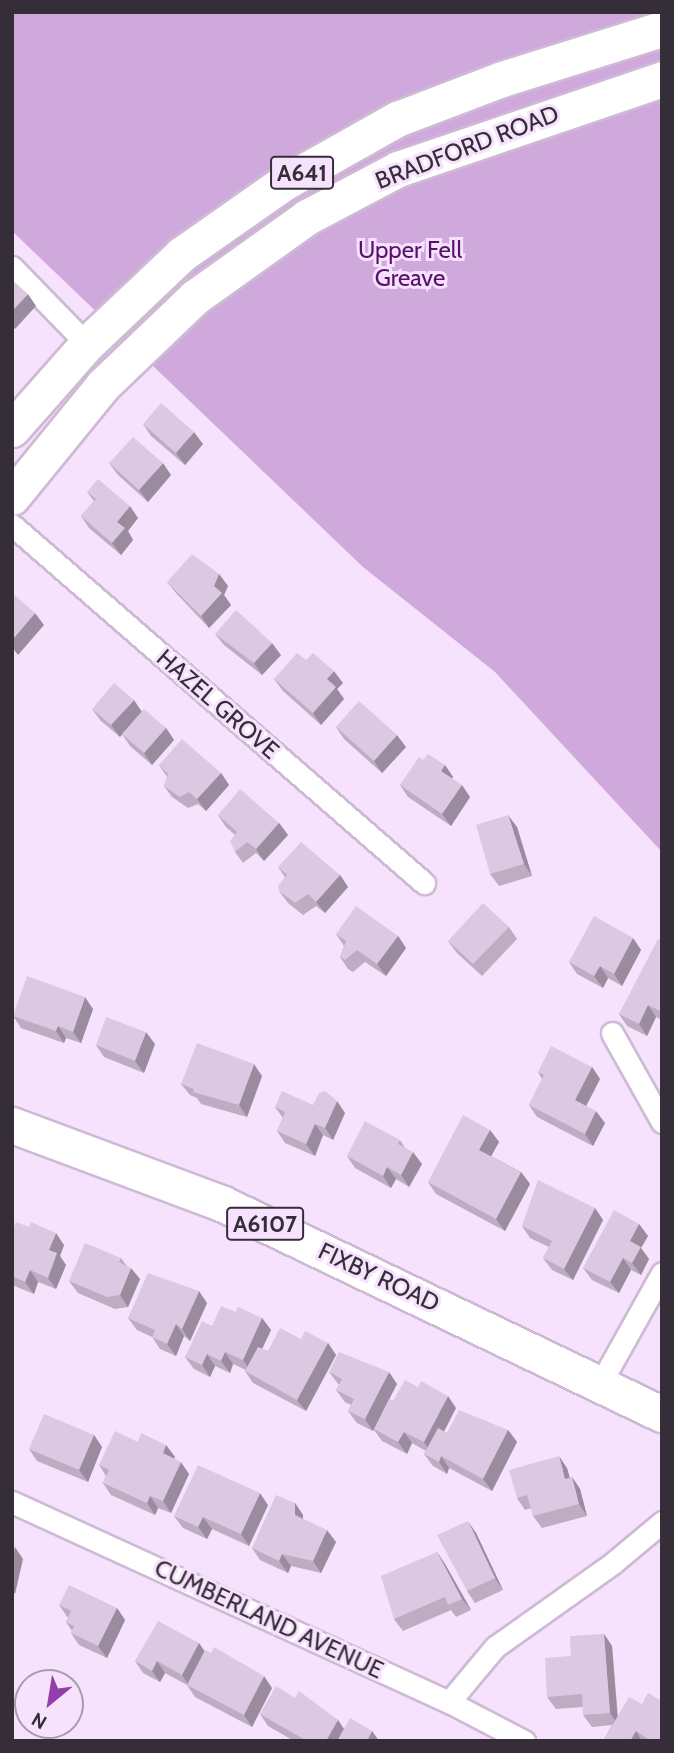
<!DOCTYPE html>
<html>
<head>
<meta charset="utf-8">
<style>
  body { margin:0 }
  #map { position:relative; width:674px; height:1753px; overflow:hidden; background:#f6e2fc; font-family:Cabin,sans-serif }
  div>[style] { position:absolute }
  .green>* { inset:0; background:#d0a9dc }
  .roads { filter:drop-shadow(2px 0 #cebad4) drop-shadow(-2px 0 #cebad4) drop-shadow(0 2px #cebad4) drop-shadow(0 -2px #cebad4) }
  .street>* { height:21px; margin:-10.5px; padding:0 10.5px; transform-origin:10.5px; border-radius:10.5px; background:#fff }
  .primary>* { height:35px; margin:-17.5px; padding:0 17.5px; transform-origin:17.5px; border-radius:17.5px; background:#fff }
  .wall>* { inset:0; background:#bdacc2 }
  .shaded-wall>* { inset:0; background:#9a8c9e }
  .building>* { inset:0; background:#dcc8e2 }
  span { translate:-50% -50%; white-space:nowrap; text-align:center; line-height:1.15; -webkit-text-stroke:6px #f6e2fc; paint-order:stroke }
  .shield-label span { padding:2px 5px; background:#f6e2fc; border:2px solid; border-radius:5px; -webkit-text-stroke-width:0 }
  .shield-label { font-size:23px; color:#352e38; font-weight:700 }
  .street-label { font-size:24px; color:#352e38 }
  .park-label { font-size:24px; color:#5a116c }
  .frame { position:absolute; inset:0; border:14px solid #352e38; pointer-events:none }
  .north { position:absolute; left:14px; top:1669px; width:70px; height:70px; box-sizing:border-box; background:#f6e2fc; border:2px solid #a99aae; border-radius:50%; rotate:210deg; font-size:19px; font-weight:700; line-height:28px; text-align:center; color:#352e38 }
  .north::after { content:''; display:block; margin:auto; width:24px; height:32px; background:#943eac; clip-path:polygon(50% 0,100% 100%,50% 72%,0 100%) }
</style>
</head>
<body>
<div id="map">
  <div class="green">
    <div style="clip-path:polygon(12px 12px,662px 12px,662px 852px,495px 672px,363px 567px,12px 231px)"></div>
  </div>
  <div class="roads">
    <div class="street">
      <div style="left:12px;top:267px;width:107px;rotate:45.8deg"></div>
      <div style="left:12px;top:525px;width:546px;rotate:40.99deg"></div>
      <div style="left:612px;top:1033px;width:102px;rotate:60.7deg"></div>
      <div style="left:600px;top:1384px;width:127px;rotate:-60.8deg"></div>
      <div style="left:12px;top:1502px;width:481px;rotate:24.6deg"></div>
      <div style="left:449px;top:1702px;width:85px;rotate:27.5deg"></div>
      <div style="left:449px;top:1702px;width:72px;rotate:-50.1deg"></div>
      <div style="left:495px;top:1647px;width:145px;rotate:-35.4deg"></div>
      <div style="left:613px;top:1563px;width:64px;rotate:-39.9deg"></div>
    </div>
    <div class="primary">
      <div style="left:12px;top:429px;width:113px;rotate:-48.6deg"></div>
      <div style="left:87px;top:344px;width:131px;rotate:-43.5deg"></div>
      <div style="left:182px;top:254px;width:126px;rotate:-35deg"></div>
      <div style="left:285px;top:182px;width:129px;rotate:-29.4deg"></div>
      <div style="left:397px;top:119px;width:112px;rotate:-20.9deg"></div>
      <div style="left:502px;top:79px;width:168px;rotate:-17.4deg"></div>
      <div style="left:12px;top:497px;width:144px;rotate:-50.9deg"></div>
      <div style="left:103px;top:385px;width:127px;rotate:-43.7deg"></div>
      <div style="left:195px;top:297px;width:138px;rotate:-35.5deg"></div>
      <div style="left:307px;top:217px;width:103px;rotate:-27.8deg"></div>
      <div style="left:398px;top:169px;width:279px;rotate:-18.8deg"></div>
      <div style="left:12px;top:1125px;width:223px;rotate:20.5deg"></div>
      <div style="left:221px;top:1203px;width:489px;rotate:25.6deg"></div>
    </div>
  </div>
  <div class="wall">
    <div style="clip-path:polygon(143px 424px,203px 444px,185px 465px,151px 436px)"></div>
    <div style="clip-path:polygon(109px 463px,171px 475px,148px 502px,118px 475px)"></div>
    <div style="clip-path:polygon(87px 492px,138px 518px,128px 531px,133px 540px,121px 555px,89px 528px,81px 516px,94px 501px)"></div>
    <div style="clip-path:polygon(219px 574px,228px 586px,224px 595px,231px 605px,209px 628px,176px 593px,167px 582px)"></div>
    <div style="clip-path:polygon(215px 634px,281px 655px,262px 675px,224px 645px)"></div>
    <div style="clip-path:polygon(306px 660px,343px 683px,337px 689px,344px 699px,321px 725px,283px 691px,274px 679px)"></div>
    <div style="clip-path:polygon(92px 709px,142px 712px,166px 728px,174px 740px,152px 765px,130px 746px,122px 734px,120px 737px,101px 721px)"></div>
    <div style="clip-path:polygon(336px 727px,406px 747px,382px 773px,344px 739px)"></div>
    <div style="clip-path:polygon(423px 760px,445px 765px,453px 777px,452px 779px,470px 797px,451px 826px,408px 797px,400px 785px)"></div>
    <div style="clip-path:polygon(159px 765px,221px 773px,229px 785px,206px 811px,198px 804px,188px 808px,172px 797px,164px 786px,167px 777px)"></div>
    <div style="clip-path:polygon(218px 815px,279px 823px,288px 835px,264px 861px,256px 853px,243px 863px,235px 852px,235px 835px,226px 827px)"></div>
    <div style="clip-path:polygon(517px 827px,532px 876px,499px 886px,490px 874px)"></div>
    <div style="clip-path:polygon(278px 867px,340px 875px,348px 887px,325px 913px,316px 906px,303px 915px,288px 903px,279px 891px,285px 877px)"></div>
    <div style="clip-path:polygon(509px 927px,517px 939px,482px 976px,457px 953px,448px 941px)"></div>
    <div style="clip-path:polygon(336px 934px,398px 936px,406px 948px,386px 976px,365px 962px,353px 972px,348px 969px,340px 957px,344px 946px)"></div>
    <div style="clip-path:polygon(633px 938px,641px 950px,622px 986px,608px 978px,603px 988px,577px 974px,569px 962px)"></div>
    <div style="clip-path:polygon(662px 941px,662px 1020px,656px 1017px,647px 1036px,627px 1026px,619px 1014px)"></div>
    <div style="clip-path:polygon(93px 1009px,81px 1043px,66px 1038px,64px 1043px,21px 1028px,13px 1016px)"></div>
    <div style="clip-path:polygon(155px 1044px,144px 1073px,104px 1057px,96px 1045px)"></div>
    <div style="clip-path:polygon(592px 1067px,600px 1079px,586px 1106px,605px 1123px,593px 1146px,537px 1117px,529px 1105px,542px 1079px,538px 1072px)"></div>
    <div style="clip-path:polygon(262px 1076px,247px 1117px,201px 1104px,197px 1098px,190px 1095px,181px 1084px)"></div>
    <div style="clip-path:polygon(313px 1105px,345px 1113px,333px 1140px,323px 1135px,315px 1156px,285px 1143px,277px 1131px,283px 1118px,275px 1107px)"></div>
    <div style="clip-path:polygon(490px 1130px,499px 1142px,491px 1156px,521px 1172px,530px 1184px,505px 1231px,436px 1194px,428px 1182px)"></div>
    <div style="clip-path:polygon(400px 1140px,405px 1148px,422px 1164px,409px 1187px,396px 1179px,391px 1188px,355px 1168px,347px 1156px)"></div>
    <div style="clip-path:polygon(595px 1208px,603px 1220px,573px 1280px,552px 1270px,543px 1258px,549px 1247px,530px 1238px,522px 1226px)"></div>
    <div style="clip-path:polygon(639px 1224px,648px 1236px,641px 1248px,649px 1259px,641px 1275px,631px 1270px,619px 1293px,592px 1280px,583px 1268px)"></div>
    <div style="clip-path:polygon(29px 1227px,64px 1245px,60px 1256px,66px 1265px,56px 1289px,38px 1282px,34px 1294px,12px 1285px,12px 1231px)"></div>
    <div style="clip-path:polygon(121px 1258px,126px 1265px,140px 1279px,128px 1307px,115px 1309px,78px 1293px,69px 1281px)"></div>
    <div style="clip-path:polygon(207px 1303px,190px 1341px,184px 1336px,176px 1356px,160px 1349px,152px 1337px,137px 1330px,128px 1318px)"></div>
    <div style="clip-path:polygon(236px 1312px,262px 1318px,271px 1330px,262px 1349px,268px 1351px,301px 1339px,328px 1343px,336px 1355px,306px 1411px,253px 1383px,245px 1371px,246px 1370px,233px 1364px,230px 1373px,215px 1366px,210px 1377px,194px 1369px,185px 1357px,212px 1326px)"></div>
    <div style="clip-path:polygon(329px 1372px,397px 1384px,389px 1399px,393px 1401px,456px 1408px,444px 1432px,447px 1433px,508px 1430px,517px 1442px,492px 1491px,449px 1468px,447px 1474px,433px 1466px,424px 1454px,426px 1451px,412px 1443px,407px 1454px,382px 1441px,374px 1430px,373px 1431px,357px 1423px,348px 1411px,351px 1405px,345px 1402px,336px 1390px,339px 1385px)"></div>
    <div style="clip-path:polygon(94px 1435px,102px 1447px,88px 1482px,37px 1461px,29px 1449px)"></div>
    <div style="clip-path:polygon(138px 1442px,166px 1445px,175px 1457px,174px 1459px,189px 1474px,171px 1513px,158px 1508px,155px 1515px,111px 1495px,103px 1483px,106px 1476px,99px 1465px)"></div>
    <div style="clip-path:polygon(567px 1468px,570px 1478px,572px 1477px,580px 1489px,587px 1516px,542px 1528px,533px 1516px,531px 1508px,525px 1510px,517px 1498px)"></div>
    <div style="clip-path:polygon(295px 1503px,303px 1515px,303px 1519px,336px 1542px,321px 1573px,291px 1566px,288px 1573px,260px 1560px,252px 1548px)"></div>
    <div style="clip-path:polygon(268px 1505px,249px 1546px,212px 1529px,207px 1539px,183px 1528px,174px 1516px)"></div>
    <div style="clip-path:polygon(476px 1533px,503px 1590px,475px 1603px,467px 1591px)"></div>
    <div style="clip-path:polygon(437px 1552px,445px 1564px,471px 1610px,456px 1617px,451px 1610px,403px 1631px,394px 1619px)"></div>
    <div style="clip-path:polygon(59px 1605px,117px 1608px,125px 1620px,107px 1658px,79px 1645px,71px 1633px,72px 1631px,66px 1622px,68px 1618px)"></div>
    <div style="clip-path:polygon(604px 1634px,612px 1646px,618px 1716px,662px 1741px,603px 1741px,612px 1725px,592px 1727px,583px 1715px,583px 1707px,556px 1709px,547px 1697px,571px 1656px)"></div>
    <div style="clip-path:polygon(199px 1643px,205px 1652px,272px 1688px,252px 1727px,195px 1697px,187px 1685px,165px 1673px,160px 1682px,143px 1673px,135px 1661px)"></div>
    <div style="clip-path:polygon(295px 1698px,338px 1720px,344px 1729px,372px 1731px,379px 1741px,294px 1741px,268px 1726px,260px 1714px)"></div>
  </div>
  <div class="shaded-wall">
    <div style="clip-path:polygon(28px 294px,36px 306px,15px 329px,12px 325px,12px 311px)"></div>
    <div style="clip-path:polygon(194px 432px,203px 444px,185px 465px,176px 453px)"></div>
    <div style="clip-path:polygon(163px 463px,171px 475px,148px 502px,139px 490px)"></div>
    <div style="clip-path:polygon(130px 506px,138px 518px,128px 531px,133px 540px,121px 555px,112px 543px,117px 522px)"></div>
    <div style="clip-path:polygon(219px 574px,228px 586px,224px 595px,231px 605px,209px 628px,201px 616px)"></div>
    <div style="clip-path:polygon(35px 613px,44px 625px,18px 655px,12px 647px,12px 640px)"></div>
    <div style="clip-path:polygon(272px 643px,281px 655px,262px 675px,254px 663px)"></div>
    <div style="clip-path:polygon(334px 671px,343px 683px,337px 689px,344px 699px,321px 725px,313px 713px,327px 679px)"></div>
    <div style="clip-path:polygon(134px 700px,142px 712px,120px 737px,111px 725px)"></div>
    <div style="clip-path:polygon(166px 728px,174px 740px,152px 765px,144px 753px)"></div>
    <div style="clip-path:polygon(397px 735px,406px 747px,382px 773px,374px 761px)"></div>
    <div style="clip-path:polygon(445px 765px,453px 777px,449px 783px,441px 771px)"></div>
    <div style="clip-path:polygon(221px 773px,229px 785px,206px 811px,197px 799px)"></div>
    <div style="clip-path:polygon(462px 785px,470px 797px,451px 826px,442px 814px)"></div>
    <div style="clip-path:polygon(508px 815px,517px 827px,532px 876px,524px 864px)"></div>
    <div style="clip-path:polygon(279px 823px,288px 835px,264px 861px,256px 849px)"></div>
    <div style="clip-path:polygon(340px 875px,348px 887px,325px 913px,316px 902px)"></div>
    <div style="clip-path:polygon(398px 936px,406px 948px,386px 976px,377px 964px)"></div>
    <div style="clip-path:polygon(633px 938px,641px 950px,622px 986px,614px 974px)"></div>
    <div style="clip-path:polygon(600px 966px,608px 978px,603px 988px,594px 976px)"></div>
    <div style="clip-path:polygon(85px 997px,93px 1009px,81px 1043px,73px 1032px)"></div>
    <div style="clip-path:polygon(648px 1005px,656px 1017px,647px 1036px,639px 1024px)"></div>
    <div style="clip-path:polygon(58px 1026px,66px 1038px,64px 1043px,56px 1031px)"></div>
    <div style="clip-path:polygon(146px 1032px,155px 1044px,144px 1073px,135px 1061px)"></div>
    <div style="clip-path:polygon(254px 1064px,262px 1076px,247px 1117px,239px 1105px)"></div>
    <div style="clip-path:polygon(592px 1067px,600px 1079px,583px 1112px,575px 1100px)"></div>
    <div style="clip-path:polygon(337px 1101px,345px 1113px,333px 1140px,325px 1128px)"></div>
    <div style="clip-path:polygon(596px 1111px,605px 1123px,593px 1146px,585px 1134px)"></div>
    <div style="clip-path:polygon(315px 1124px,323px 1135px,315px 1156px,306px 1144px)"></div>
    <div style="clip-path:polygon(490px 1130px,499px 1142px,488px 1162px,479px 1150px)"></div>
    <div style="clip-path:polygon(413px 1152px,422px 1164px,409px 1187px,401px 1175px)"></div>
    <div style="clip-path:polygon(387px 1167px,396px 1179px,391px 1188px,383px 1176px)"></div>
    <div style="clip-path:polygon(521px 1172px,530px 1184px,505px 1231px,496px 1219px)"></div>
    <div style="clip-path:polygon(595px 1208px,603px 1220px,573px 1280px,564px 1269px)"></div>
    <div style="clip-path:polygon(639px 1224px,648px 1236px,641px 1248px,649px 1259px,641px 1275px,632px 1263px,630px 1241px)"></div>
    <div style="clip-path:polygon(56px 1233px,64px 1245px,60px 1256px,66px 1265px,56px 1289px,48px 1278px,49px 1250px)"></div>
    <div style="clip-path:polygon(623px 1258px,631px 1270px,619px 1293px,610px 1282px)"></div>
    <div style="clip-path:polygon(131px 1268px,140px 1279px,128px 1307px,120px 1295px)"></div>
    <div style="clip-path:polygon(30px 1270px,38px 1282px,34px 1294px,25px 1282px)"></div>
    <div style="clip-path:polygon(199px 1291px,207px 1303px,190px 1341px,182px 1329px)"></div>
    <div style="clip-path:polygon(262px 1318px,271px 1330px,251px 1372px,243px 1360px)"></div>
    <div style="clip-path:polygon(176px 1324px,184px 1336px,176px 1356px,167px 1344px)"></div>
    <div style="clip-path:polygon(328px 1343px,336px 1355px,306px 1411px,297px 1400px)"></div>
    <div style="clip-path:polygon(225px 1352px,233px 1364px,230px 1373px,221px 1361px)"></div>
    <div style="clip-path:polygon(207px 1354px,215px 1366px,210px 1377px,202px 1365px)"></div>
    <div style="clip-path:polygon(389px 1372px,397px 1384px,373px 1431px,365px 1419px)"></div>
    <div style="clip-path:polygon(448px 1396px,456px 1408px,432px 1454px,424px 1442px)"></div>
    <div style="clip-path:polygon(508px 1430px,517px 1442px,492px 1491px,483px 1479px)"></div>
    <div style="clip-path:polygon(404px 1432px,412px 1443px,407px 1454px,398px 1442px)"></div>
    <div style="clip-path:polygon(94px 1435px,102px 1447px,88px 1482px,79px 1470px)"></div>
    <div style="clip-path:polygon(166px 1445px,175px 1457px,171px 1465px,163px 1453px)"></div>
    <div style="clip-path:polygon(441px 1456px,449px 1468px,447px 1474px,439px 1462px)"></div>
    <div style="clip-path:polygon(559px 1456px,567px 1468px,573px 1491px,565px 1479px)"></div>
    <div style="clip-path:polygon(181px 1462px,189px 1474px,171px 1513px,163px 1501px)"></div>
    <div style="clip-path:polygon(572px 1477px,580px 1489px,587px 1516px,579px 1504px)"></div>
    <div style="clip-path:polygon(260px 1493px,268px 1505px,249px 1546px,241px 1534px)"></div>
    <div style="clip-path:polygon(150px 1496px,158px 1508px,155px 1515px,147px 1503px)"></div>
    <div style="clip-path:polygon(295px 1503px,303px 1515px,303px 1527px,295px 1515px)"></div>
    <div style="clip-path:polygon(203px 1517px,212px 1529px,207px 1539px,198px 1527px)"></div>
    <div style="clip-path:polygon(468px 1521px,476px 1533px,503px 1590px,495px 1578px)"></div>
    <div style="clip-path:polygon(327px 1530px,336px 1542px,321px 1573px,313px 1561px)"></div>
    <div style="clip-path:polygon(15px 1547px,23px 1559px,15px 1594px,12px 1590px,12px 1559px)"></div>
    <div style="clip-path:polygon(437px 1552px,445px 1564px,471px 1610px,462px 1599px)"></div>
    <div style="clip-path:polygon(282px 1554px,291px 1566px,288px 1573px,279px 1561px)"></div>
    <div style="clip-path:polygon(117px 1608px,125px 1620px,107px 1658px,98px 1646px)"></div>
    <div style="clip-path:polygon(604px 1634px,612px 1646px,618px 1725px,610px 1713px)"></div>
    <div style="clip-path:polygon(199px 1643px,207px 1655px,190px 1687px,182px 1675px)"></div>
    <div style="clip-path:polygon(157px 1661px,165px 1673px,160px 1682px,152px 1671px)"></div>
    <div style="clip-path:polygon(264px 1676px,272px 1688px,252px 1727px,244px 1715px)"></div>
    <div style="clip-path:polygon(338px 1720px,346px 1732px,341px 1741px,326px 1741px)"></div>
    <div style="clip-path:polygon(372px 1731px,379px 1741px,367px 1741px)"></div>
    <div style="clip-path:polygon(636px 1731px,642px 1741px,630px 1741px)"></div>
  </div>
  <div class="building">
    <div style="clip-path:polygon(12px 280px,28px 294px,12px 311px)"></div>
    <div style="clip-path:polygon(161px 403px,194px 432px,176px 453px,143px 424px)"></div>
    <div style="clip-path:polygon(133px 437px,163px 463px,139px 490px,109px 463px)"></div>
    <div style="clip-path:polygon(98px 479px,130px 506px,117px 522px,125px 528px,112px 543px,81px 516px,96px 499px,87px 492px)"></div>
    <div style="clip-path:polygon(192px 554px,219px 574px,214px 586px,222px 593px,201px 616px,167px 582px)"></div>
    <div style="clip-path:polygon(12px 593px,35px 613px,12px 640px)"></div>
    <div style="clip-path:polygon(236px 610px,272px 643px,254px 663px,215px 634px)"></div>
    <div style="clip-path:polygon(297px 653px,306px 660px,313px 653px,334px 671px,327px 679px,336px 687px,313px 713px,274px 679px)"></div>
    <div style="clip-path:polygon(114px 683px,134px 700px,111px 725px,92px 709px)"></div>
    <div style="clip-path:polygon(359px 701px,397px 735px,374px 761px,336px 727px)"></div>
    <div style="clip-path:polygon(144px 709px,166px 728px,144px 753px,122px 734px)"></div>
    <div style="clip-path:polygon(182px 739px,221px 773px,197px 799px,189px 792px,180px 797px,164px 786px,168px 774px,159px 765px)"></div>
    <div style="clip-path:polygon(428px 754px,445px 765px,441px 771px,462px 785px,442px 814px,400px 785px,419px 757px,423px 760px)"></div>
    <div style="clip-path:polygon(240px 789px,279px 823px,256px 849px,247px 842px,235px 852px,230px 841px,237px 832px,218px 815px)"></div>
    <div style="clip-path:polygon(508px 815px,524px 864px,490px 874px,476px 825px)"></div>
    <div style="clip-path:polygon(301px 842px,340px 875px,316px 902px,308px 894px,295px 903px,279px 891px,278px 886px,287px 875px,278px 867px)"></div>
    <div style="clip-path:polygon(483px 903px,509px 927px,473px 964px,448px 941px)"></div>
    <div style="clip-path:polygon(356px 906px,398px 936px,377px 964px,357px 950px,345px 960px,340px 957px,346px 941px,336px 934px)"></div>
    <div style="clip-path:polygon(594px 916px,633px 938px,614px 974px,600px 966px,594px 976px,569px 962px)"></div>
    <div style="clip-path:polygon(658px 939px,662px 941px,662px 1012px,648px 1005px,639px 1024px,619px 1014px)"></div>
    <div style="clip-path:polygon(27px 976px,85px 997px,73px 1032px,58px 1026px,56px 1031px,13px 1016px)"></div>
    <div style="clip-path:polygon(106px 1017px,146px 1032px,135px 1061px,96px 1045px)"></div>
    <div style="clip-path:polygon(197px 1043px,254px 1064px,239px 1105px,193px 1092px,194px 1089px,181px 1084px)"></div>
    <div style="clip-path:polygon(551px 1046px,592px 1067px,575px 1100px,596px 1111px,585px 1134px,529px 1105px,544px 1075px,538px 1072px)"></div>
    <div style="clip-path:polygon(282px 1091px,313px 1105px,319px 1093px,325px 1091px,337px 1101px,325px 1128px,315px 1124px,306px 1144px,277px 1131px,285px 1112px,275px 1107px)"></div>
    <div style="clip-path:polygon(463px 1115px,490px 1130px,479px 1150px,521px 1172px,496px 1219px,428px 1182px)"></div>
    <div style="clip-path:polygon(365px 1121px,400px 1140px,398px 1144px,413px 1152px,401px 1175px,387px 1167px,383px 1176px,347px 1156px)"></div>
    <div style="clip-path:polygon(538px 1180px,595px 1208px,564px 1269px,543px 1258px,552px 1241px,522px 1226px)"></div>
    <div style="clip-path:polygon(614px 1210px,639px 1224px,630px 1241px,641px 1247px,632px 1263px,623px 1258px,610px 1282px,583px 1268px)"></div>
    <div style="clip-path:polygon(16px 1222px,29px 1227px,31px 1222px,56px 1233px,49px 1250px,57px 1253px,48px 1278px,30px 1270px,25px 1282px,12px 1276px,12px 1231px)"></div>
    <div style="clip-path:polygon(85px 1243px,121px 1258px,119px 1262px,131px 1268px,120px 1295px,107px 1297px,69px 1281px)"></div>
    <div style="clip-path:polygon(148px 1273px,199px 1291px,182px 1329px,176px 1324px,167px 1344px,152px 1337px,155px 1330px,128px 1318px)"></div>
    <div style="clip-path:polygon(221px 1306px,236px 1312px,238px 1307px,262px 1318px,243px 1360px,225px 1352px,221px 1361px,207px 1354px,202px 1365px,185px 1357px,202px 1321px,212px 1326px)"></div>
    <div style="clip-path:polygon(280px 1328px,301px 1339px,305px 1331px,328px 1343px,297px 1400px,245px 1371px,258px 1347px,268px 1351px)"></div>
    <div style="clip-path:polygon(339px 1352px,389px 1372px,365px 1419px,348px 1411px,354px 1399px,336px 1390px,342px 1379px,329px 1372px)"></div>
    <div style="clip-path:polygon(405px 1380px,418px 1387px,421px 1381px,448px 1396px,424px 1442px,404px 1432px,398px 1442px,374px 1429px,389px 1399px,393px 1401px)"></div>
    <div style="clip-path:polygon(459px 1410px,508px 1430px,483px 1479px,441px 1456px,439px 1462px,424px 1454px,438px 1428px,447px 1433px)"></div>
    <div style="clip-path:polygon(44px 1414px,94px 1435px,79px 1470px,29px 1449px)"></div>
    <div style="clip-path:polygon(115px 1431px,138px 1442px,141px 1433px,166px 1445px,163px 1453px,181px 1462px,163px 1501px,150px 1496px,147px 1503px,103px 1483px,109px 1470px,99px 1465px)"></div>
    <div style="clip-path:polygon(559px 1456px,565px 1479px,572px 1477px,579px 1504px,533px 1516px,527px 1495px,517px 1498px,509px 1470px)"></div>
    <div style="clip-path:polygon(198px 1465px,260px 1493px,241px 1534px,203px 1517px,198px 1527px,174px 1516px)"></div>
    <div style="clip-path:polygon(276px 1495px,295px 1503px,295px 1515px,327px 1530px,313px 1561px,282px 1554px,279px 1561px,252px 1548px)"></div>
    <div style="clip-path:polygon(468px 1521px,495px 1578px,467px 1591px,437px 1535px)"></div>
    <div style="clip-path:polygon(12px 1546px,15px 1547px,12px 1559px)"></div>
    <div style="clip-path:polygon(437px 1552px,462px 1599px,448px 1605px,445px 1597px,394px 1619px,381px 1576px)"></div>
    <div style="clip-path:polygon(69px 1585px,117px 1608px,98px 1646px,71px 1633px,74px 1626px,66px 1622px,71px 1611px,59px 1605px)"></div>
    <div style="clip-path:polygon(158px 1621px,199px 1643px,182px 1675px,157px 1661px,152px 1671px,135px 1661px)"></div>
    <div style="clip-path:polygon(604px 1634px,610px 1713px,583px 1715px,582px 1694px,547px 1697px,545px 1658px,571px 1656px,570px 1636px)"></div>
    <div style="clip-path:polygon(214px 1647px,264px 1676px,244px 1715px,187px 1685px,205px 1650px,211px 1653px)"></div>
    <div style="clip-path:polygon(276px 1686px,295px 1698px,299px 1691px,338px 1720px,326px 1741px,307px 1741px,260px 1714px)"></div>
    <div style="clip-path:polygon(648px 1693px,662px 1701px,661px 1713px,662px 1713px,662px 1736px,659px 1741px,651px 1741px,636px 1731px,630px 1741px,603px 1741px,629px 1697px,642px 1704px)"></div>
    <div style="clip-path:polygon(350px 1718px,372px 1731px,367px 1741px,337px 1741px)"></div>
  </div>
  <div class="shield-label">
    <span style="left:302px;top:173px">A641</span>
    <span style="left:265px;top:1224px">A6107</span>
  </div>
  <div class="street-label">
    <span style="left:467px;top:147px;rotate:-21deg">BRADFORD ROAD</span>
    <span style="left:218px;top:704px;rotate:41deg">HAZEL GROVE</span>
    <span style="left:379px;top:1277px;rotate:25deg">FIXBY ROAD</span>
    <span style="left:269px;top:1619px;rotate:25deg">CUMBERLAND AVENUE</span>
  </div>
  <div class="park-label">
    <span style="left:410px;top:264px">Upper Fell<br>Greave</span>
  </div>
  <div class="frame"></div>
  <div class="north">N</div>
</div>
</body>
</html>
